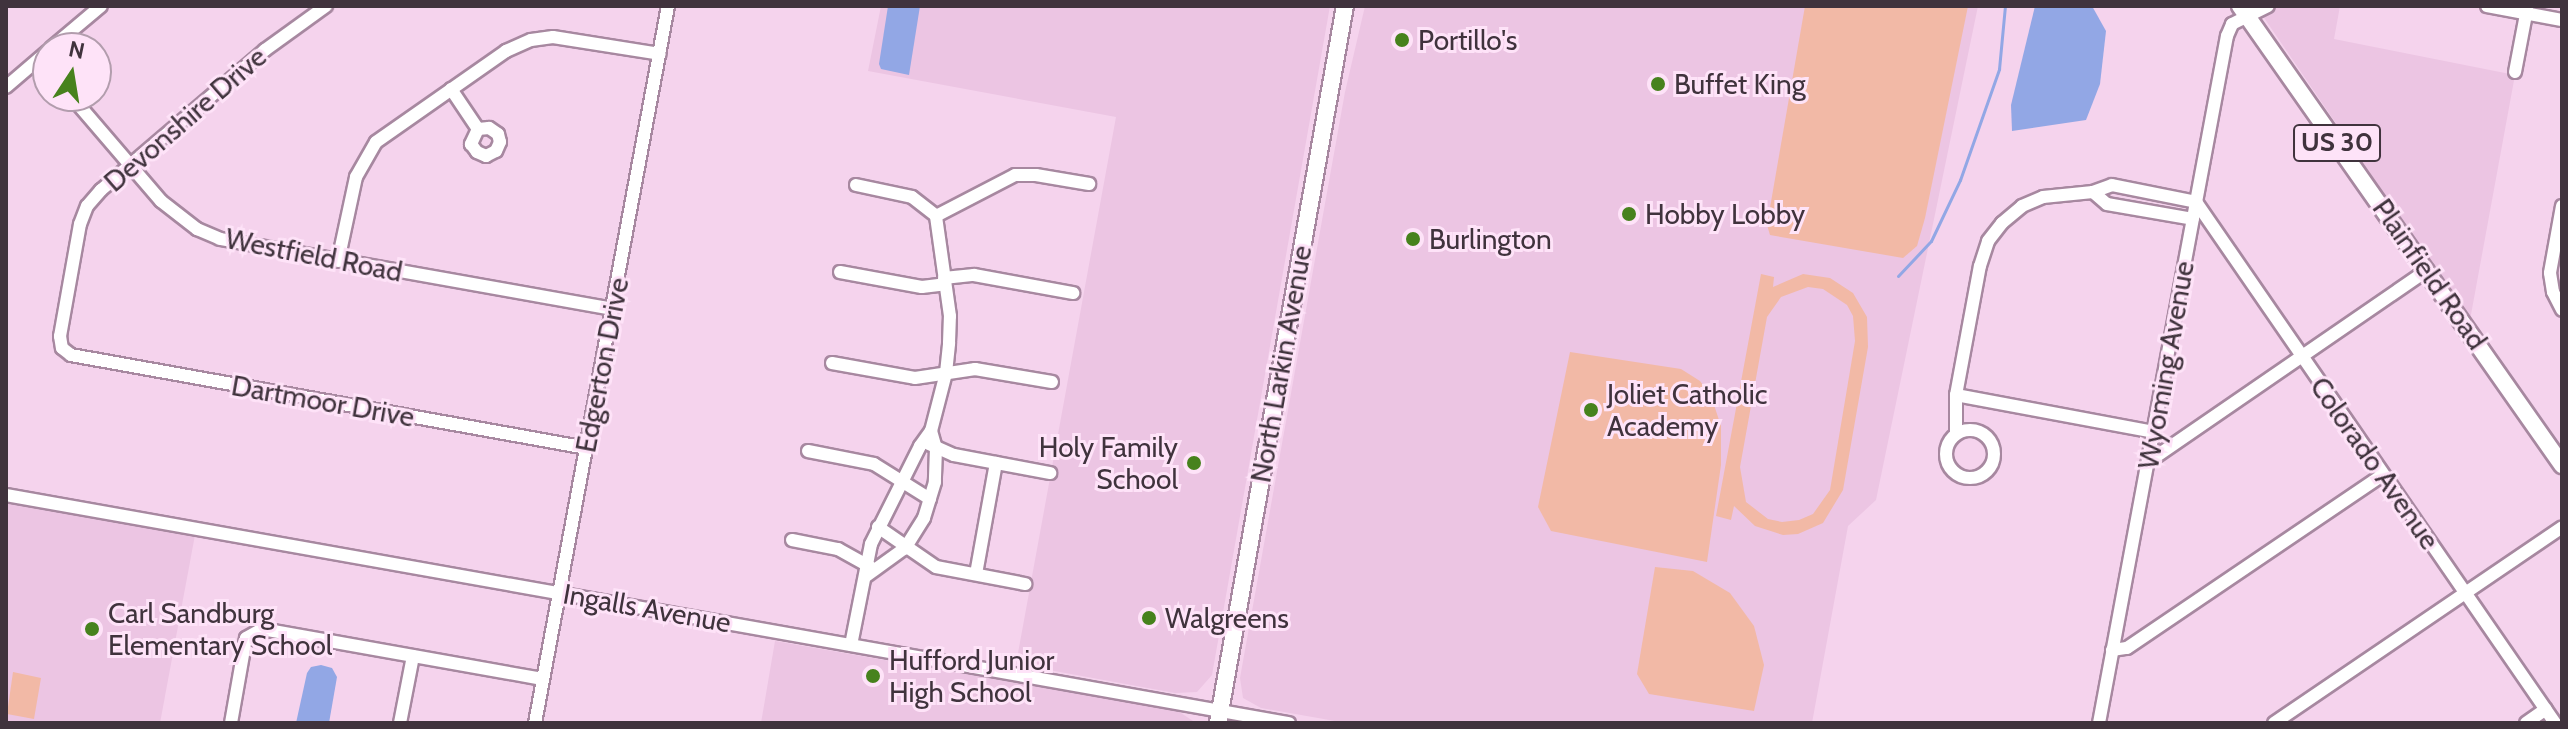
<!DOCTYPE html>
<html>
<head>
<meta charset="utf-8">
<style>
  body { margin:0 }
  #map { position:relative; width:2568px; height:729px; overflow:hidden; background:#f5d3ed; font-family:Cabin,sans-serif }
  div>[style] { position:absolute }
  .built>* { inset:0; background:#ecc5e3 }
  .green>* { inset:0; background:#f2b9a6 }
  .water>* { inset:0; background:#92a7e5 }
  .stream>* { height:3px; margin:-1.5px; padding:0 1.5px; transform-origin:1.5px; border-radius:1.5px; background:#92a7e5 }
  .roads { filter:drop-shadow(2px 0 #a788a0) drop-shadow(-2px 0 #a788a0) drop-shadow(0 2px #a788a0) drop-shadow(0 -2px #a788a0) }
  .minor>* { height:12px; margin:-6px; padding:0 6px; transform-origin:6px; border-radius:6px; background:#fff }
  .minor>.ring { margin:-6px; padding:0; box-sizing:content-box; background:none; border:12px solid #fff; border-radius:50% }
  .major>* { height:16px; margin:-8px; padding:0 8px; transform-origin:8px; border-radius:8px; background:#fff }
  .dots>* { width:22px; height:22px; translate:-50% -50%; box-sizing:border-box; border:4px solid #fee3f8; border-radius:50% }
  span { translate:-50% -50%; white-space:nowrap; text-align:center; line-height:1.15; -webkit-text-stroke:6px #fee3f8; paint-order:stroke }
  .shield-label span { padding:2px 6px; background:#fee3f8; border:2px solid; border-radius:6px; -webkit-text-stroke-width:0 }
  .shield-label { font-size:26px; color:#40333d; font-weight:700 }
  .poi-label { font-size:28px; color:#40333d }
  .left { translate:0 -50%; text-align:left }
  .right { translate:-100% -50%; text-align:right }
  .street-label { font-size:28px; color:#40333d }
  .frame { position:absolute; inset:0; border:8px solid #40333d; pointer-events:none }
  .north { position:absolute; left:32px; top:32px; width:80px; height:80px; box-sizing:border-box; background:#fee3f8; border:2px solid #b29dad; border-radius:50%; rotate:12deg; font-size:22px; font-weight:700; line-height:32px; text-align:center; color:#40333d }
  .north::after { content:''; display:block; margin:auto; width:28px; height:36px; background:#47821d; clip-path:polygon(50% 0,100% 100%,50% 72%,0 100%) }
</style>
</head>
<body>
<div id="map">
  <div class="built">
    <div style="clip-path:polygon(881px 6px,1330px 6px,1212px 675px,1197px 692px,1175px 693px,1016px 664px,1116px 117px,868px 71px)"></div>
    <div style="clip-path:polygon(1365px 6px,1978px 6px,1876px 500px,1848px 526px,1812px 723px,1346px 723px,1261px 708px,1243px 698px,1240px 678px,1345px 92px)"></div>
    <div style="clip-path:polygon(2256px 6px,2340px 6px,2334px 39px,2515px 75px,2470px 320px)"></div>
    <div style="clip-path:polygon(6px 502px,195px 535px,160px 723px,6px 723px)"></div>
    <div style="clip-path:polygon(775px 641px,1178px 711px,1196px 723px,761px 723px)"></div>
  </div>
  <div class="green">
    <div style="clip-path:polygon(1805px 6px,1968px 6px,1925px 218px,1917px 246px,1903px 258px,1770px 235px,1767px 225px)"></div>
    <div style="clip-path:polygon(evenodd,1761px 274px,1774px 277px,1773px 287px,1803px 274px,1830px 278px,1853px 293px,1867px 317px,1868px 347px,1843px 490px,1823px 523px,1798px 534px,1783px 535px,1755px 526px,1734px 506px,1731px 520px,1716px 516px,1761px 274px,1808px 287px,1823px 289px,1847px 305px,1853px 316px,1855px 341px,1830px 490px,1813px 514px,1799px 520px,1782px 522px,1768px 519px,1746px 502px,1740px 467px,1767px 317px,1781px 297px,1808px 287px)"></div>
    <div style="clip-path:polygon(1570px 352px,1681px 369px,1700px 381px,1711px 396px,1721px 426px,1721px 465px,1707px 562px,1551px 531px,1538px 507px)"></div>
    <div style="clip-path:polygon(1655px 567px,1693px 571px,1730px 593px,1754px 626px,1764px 665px,1754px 711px,1649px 694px,1637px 674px)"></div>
    <div style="clip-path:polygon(13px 672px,41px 678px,34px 719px,7px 714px)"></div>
  </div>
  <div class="water">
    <div style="clip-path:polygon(888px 6px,920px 6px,909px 75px,881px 69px,879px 64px)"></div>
    <div style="clip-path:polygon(2035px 6px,2092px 6px,2106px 31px,2100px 84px,2086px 120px,2012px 131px,2011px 105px)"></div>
    <div style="clip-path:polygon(321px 665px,332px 668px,337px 677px,329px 723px,296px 723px,307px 673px,311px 667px)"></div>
  </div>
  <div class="stream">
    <div style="left:1898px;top:276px;width:48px;rotate:-46.7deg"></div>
    <div style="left:1931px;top:241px;width:68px;rotate:-64.6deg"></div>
    <div style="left:1960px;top:180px;width:118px;rotate:-70.6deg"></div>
    <div style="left:1999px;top:69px;width:63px;rotate:-84.6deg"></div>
  </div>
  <div class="roads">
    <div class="minor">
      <div style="left:326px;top:6px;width:75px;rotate:144.2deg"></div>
      <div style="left:265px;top:50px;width:216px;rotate:139.5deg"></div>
      <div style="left:101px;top:190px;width:21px;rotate:131deg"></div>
      <div style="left:87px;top:206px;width:19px;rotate:111deg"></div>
      <div style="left:80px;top:224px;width:114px;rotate:100.1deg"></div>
      <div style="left:60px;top:336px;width:12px;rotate:81deg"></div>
      <div style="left:62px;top:348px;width:11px;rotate:38deg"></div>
      <div style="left:71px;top:355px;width:524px;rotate:10.22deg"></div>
      <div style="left:2487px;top:6px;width:76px;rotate:10.6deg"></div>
      <div style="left:51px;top:48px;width:65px;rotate:-40deg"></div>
      <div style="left:2515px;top:72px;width:64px;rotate:-79.2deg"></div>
      <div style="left:6px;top:87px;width:55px;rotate:-40.6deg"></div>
      <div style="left:451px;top:89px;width:48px;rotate:56deg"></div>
      <div style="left:478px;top:129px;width:17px;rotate:115deg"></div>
      <div style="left:471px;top:144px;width:10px;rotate:53deg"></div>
      <div style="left:477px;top:152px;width:10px;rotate:24deg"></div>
      <div style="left:486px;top:156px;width:11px;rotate:-27deg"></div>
      <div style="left:496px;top:151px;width:10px;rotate:-66deg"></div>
      <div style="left:500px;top:142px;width:8px;rotate:-104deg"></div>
      <div style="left:498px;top:134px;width:11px;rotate:-146deg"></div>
      <div style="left:489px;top:128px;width:11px;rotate:175deg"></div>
      <div style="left:71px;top:96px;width:138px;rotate:49.4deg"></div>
      <div style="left:161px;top:201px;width:46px;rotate:37.9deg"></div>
      <div style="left:197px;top:229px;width:25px;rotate:23deg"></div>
      <div style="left:220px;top:239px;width:399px;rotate:10.1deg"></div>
      <div style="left:856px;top:185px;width:57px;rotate:12.1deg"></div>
      <div style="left:912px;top:197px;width:31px;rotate:38deg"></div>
      <div style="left:2093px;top:192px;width:18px;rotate:41deg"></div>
      <div style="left:2107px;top:204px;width:87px;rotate:9.9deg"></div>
      <div style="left:2562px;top:206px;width:68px;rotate:100.2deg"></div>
      <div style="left:2550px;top:273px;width:19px;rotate:81deg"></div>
      <div style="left:2553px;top:292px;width:20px;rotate:63deg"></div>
      <div style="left:936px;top:216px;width:89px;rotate:-27.4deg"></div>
      <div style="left:1015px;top:175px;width:21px"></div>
      <div style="left:1036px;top:175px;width:54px;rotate:9.6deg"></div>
      <div style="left:338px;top:261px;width:86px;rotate:-77.9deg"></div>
      <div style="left:356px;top:177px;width:40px;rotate:-60.3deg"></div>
      <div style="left:376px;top:142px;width:159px;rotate:-35deg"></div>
      <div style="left:506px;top:51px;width:27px;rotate:-24deg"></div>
      <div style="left:531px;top:40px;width:22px;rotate:-8deg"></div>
      <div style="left:553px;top:37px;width:108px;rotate:9deg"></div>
      <div style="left:840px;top:272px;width:83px;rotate:10.4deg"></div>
      <div style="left:922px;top:287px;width:23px;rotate:-7deg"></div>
      <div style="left:944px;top:278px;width:30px;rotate:-6deg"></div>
      <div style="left:974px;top:275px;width:101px;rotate:10.3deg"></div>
      <div style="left:832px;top:363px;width:84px;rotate:10.2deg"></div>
      <div style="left:915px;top:378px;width:61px;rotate:-8.5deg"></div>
      <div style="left:975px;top:369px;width:78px;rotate:9.6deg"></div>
      <div style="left:1956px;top:395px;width:201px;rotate:10.6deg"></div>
      <div class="ring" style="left:1946px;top:430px;width:36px;height:36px"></div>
      <div style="left:931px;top:431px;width:60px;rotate:-75.5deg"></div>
      <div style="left:946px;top:373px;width:30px;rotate:-84deg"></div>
      <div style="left:949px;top:343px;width:27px;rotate:-88deg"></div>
      <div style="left:950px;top:316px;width:101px;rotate:-98deg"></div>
      <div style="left:1956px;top:434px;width:39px;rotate:-90deg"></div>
      <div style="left:1956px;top:395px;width:131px;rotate:-79.5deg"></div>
      <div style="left:1980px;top:266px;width:26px;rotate:-72deg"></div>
      <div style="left:1988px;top:241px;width:23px;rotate:-52deg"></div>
      <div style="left:2002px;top:223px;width:26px;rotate:-40deg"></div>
      <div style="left:2022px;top:206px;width:23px;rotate:-23deg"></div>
      <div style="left:2043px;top:197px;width:50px;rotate:-5.7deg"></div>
      <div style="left:2093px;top:192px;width:20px;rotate:-20deg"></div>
      <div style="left:2112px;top:185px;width:86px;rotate:11.4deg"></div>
      <div style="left:2196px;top:202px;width:633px;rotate:55.43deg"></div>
      <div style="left:929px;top:444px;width:27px;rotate:24deg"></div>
      <div style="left:954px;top:455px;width:98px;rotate:10.6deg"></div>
      <div style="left:808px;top:451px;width:67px;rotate:11.1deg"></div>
      <div style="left:874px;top:464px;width:66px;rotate:32deg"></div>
      <div style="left:2148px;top:462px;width:339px;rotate:-34.5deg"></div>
      <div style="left:6px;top:495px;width:1303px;rotate:10.08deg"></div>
      <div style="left:878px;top:527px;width:70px;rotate:34.6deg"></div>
      <div style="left:936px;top:567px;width:91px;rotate:10.8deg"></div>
      <div style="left:792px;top:540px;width:47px;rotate:11.1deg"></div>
      <div style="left:838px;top:549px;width:37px;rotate:29deg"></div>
      <div style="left:976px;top:574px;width:113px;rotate:-79.8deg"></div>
      <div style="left:851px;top:645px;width:103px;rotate:-78.8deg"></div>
      <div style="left:871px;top:544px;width:110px;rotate:-63.4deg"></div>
      <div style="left:920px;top:446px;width:19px;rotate:-54deg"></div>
      <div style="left:931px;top:431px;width:18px;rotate:74deg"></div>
      <div style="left:936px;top:448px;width:34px;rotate:92deg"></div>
      <div style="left:935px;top:482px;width:38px;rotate:107deg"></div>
      <div style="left:924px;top:518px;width:36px;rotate:122deg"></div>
      <div style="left:905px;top:548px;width:49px;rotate:144.1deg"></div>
      <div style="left:2112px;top:650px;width:15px;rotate:-8deg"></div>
      <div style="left:2127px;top:648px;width:309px;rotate:-34.1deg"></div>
      <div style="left:231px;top:723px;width:86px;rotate:-80deg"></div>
      <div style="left:246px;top:638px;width:18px;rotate:-29deg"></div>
      <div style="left:262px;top:629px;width:285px;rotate:10.1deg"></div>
      <div style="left:400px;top:723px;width:68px;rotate:-79deg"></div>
      <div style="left:535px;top:723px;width:729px;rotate:-79.49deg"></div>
      <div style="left:2099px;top:723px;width:699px;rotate:-79.45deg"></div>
      <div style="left:2227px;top:36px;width:13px;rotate:-67deg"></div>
      <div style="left:2232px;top:24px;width:40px;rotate:-26.6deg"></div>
      <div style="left:2274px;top:723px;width:348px;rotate:-34.2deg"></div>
      <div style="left:2526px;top:723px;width:24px;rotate:-35deg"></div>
    </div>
    <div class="major">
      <div style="left:2240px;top:6px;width:561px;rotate:54.95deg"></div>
      <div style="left:1218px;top:723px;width:728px;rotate:-79.96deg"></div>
    </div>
  </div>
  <div class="dots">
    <div style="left:1402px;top:40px;background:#47821d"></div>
    <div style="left:1658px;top:84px;background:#47821d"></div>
    <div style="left:1629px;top:214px;background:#47821d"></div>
    <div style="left:1413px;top:239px;background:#47821d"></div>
    <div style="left:1591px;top:410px;background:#47821d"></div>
    <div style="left:1194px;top:463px;background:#47821d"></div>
    <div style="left:1149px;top:618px;background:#47821d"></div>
    <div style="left:92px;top:629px;background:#47821d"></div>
    <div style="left:873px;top:676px;background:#47821d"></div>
  </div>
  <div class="shield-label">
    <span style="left:2337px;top:143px">US 30</span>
  </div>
  <div class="poi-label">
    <span class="left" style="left:1418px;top:40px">Portillo's</span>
    <span class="left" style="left:1674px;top:84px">Buffet King</span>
    <span class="left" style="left:1645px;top:214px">Hobby Lobby</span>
    <span class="left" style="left:1429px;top:239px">Burlington</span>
    <span class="left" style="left:1607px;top:410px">Joliet Catholic<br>Academy</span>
    <span class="right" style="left:1178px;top:463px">Holy Family<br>School</span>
    <span class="left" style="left:108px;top:629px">Carl Sandburg<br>Elementary School</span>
    <span class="left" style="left:1165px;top:618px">Walgreens</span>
    <span class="left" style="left:889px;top:676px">Hufford Junior<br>High School</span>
  </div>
  <div class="street-label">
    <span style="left:185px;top:119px;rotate:-41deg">Devonshire Drive</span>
    <span style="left:314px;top:255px;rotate:11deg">Westfield Road</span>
    <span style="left:2430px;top:274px;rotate:55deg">Plainfield Road</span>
    <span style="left:1281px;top:364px;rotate:-80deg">North Larkin Avenue</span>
    <span style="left:602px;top:365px;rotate:-79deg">Edgerton Drive</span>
    <span style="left:2166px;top:365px;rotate:-80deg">Wyoming Avenue</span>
    <span style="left:323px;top:401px;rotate:10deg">Dartmoor Drive</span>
    <span style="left:2375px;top:463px;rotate:55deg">Colorado Avenue</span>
    <span style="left:647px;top:608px;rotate:10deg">Ingalls Avenue</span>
  </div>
  <div class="frame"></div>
  <div class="north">N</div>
</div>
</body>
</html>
